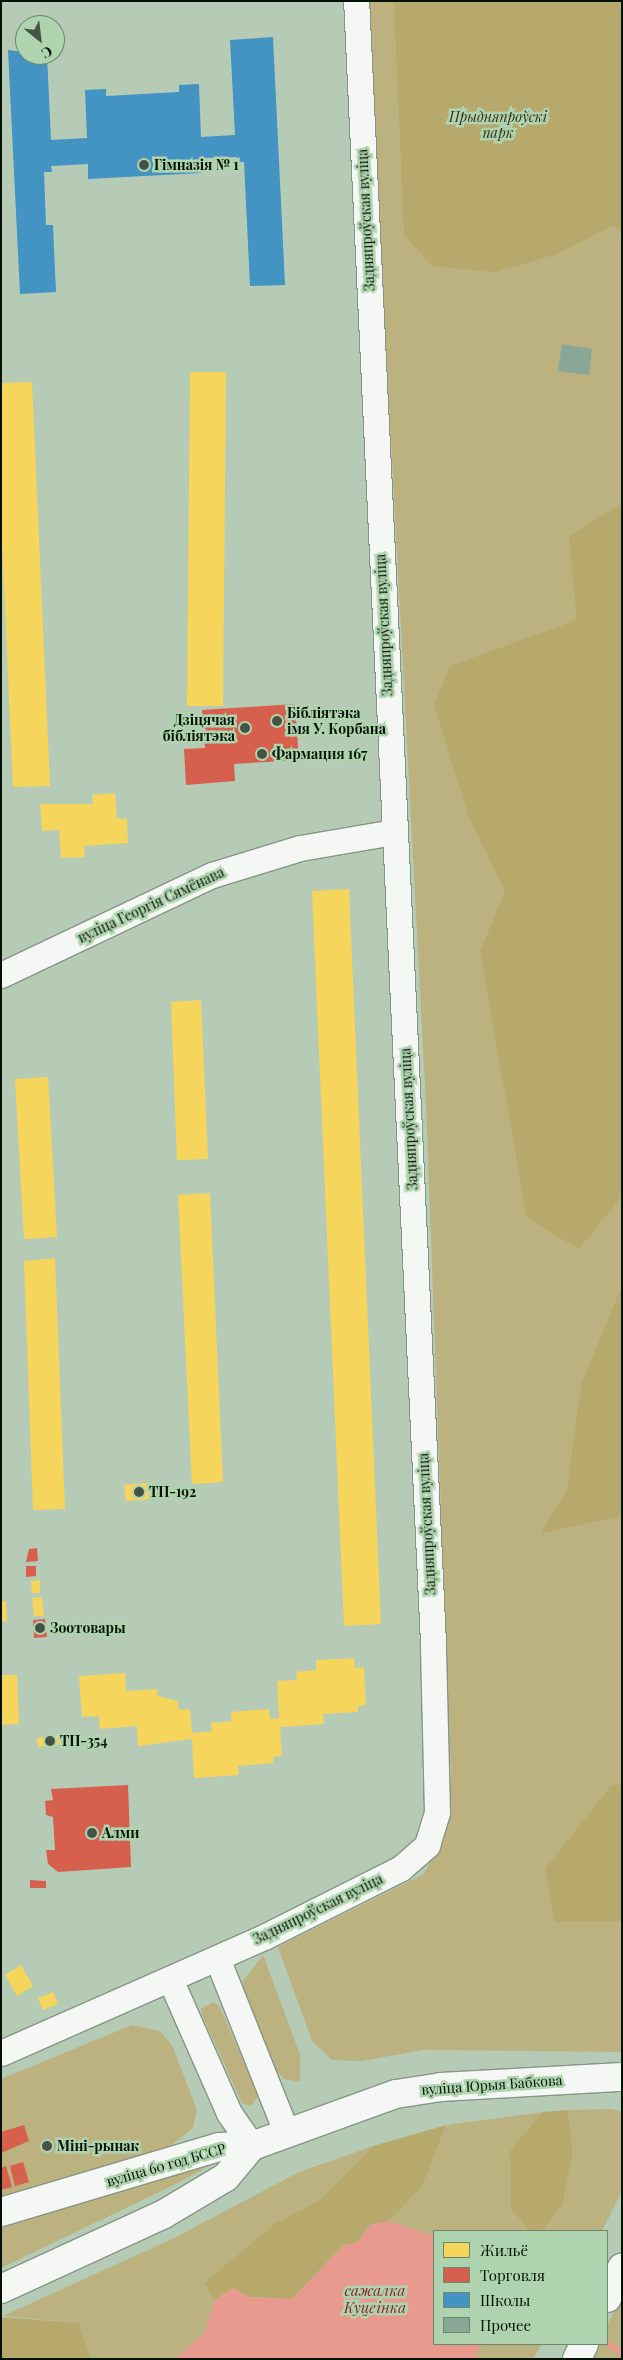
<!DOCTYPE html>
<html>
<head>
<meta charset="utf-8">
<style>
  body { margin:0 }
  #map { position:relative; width:623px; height:2360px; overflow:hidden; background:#b6cbb6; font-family:"Playfair Display",serif }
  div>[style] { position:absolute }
  .green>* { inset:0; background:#bcb27f }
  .forest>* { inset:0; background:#b7a96c }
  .water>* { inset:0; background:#e99a8f }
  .homes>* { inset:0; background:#f6d55c }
  .shops>* { inset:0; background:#d6604d }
  .schools>* { inset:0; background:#4393c3 }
  .stream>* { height:6px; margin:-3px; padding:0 3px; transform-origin:3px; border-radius:3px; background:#e99a8f }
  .building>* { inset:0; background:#88a796 }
  .roads { filter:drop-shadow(1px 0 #859585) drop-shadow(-1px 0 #859585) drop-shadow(0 1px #859585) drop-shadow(0 -1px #859585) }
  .minor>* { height:25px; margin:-12.5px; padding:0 12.5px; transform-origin:12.5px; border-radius:12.5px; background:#f4f7f4 }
  .secondary>* { height:28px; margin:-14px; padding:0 14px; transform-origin:14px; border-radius:14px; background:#f4f7f4 }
  .dots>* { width:14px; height:14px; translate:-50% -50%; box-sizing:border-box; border:2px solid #aed3ae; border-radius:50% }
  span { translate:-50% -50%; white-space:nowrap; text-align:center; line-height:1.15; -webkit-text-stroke:5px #aed3ae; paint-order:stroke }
  .park-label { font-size:14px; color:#382e1a; font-style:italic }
  .poi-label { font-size:14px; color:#061206; font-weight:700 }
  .left { translate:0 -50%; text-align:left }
  .right { translate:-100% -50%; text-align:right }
  .street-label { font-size:14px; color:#061206 }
  .water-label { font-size:15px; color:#8f2426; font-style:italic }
  .frame { position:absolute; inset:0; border:2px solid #061206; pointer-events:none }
  .legend { position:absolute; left:433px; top:2230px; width:175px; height:115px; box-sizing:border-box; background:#aed3ae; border:1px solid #6b866b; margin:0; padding:6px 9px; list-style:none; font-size:15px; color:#061206 }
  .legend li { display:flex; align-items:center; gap:10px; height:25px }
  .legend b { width:25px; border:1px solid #6b866b }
  .north { position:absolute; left:15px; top:15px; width:50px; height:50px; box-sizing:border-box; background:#aed3ae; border:1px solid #6b866b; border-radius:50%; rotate:151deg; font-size:14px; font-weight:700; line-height:20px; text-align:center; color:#061206 }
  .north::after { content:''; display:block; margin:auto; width:18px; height:22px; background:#445344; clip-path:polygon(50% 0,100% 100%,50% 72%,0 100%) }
</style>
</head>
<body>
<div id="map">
  <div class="green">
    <div style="clip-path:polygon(368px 1px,622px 1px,622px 2052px,423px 2050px,361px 2061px,332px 2060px,312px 2041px,278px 1947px,424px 1874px,446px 1831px,451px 1781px,426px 1105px)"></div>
    <div style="clip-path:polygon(263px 1955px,300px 2054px,300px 2082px,284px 2079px,265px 2057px,245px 2007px,243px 1981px)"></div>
    <div style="clip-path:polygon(213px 2002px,219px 2006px,259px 2095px,251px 2106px,242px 2103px,202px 2015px,201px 2009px)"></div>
    <div style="clip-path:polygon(132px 2025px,160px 2031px,172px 2045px,197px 2110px,193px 2128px,167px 2149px,1px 2197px,1px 2079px)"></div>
    <div style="clip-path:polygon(612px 2109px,622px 2112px,622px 2191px,602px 2231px,542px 2231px,563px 2205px,573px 2151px,568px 2110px)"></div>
    <div style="clip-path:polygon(543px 2112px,510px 2150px,511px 2208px,528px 2231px,434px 2231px,434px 2236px,389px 2221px,422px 2187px,446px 2125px)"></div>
    <div style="clip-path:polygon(373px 2146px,318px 2201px,274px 2224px,204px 2283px,215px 2300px,204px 2333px,176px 2359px,91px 2359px,79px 2323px,3px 2316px,174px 2238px,299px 2172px)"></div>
    <div style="clip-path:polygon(219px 2156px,220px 2160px,180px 2182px,1px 2268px,1px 2228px,162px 2179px)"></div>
    <div style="clip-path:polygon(622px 2294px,622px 2359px,591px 2359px,598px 2344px,607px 2344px,607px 2326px)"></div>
    <div style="clip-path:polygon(481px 2344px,542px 2344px,533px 2359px,475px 2359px)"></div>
  </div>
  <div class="forest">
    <div style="clip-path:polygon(394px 1px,622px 1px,622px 235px,614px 225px,557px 254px,496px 272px,432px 266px,404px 235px)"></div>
    <div style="clip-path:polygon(622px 503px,622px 1196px,579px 1249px,527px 1218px,480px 952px,505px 891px,469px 817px,434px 705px,450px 666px,577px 620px,569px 537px)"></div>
    <div style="clip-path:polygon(622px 1286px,622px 1516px,541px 1533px,567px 1490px,581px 1385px)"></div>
    <div style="clip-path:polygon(622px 1784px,622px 1921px,555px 1922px,545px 1869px,611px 1786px)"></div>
    <div style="clip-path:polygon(568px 2110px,573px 2151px,563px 2205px,542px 2231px,528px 2231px,511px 2208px,510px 2150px,543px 2112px)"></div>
    <div style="clip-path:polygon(446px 2125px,422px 2187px,389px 2221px,370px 2225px,358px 2242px,344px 2245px,292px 2299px,249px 2297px,233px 2288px,215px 2300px,204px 2283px,274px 2224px,318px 2201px,373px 2146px)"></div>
    <div style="clip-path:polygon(1px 2317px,79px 2323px,91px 2359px,1px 2359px)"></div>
  </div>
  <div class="water">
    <div style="clip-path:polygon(389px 2221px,434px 2236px,434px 2344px,481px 2344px,475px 2359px,176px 2359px,204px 2333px,215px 2300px,233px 2288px,249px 2297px,292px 2299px,344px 2245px,358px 2242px,370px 2225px)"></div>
  </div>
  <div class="homes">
    <div style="clip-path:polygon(190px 372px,226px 372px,223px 706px,187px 706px)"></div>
    <div style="clip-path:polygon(32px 382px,50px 786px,13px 787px,1px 521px,1px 383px)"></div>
    <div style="clip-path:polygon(115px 793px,117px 819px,127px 818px,128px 843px,84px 846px,85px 857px,61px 858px,59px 830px,42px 831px,40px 804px,93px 804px,92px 795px)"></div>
    <div style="clip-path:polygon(349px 889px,381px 1624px,344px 1626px,312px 891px)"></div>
    <div style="clip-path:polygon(201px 1000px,208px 1159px,177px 1160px,171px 1002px)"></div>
    <div style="clip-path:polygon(48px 1077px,57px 1237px,24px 1239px,15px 1079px)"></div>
    <div style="clip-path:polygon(210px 1193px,223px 1482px,192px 1484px,178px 1195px)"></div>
    <div style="clip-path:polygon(55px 1258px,65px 1509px,33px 1510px,24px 1261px)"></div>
    <div style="clip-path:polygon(152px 1483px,153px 1499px,126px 1501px,124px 1485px)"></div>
    <div style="clip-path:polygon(40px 1580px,40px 1593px,32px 1593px,31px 1581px)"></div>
    <div style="clip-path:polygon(42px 1597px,44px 1616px,34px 1616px,32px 1598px)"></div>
    <div style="clip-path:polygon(1px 1601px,6px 1601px,7px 1621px,1px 1622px)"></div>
    <div style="clip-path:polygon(354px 1658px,355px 1668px,364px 1667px,366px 1705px,358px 1706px,358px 1712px,323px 1714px,324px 1724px,280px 1727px,282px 1756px,273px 1757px,273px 1763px,238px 1766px,239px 1775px,194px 1778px,192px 1739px,138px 1746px,137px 1726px,100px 1729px,99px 1716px,82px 1717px,79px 1676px,125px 1673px,126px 1691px,157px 1689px,157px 1696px,178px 1701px,179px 1710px,190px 1709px,192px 1733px,212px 1731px,211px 1723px,232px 1721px,231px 1712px,269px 1709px,270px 1719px,279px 1718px,277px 1681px,297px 1680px,296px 1672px,316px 1670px,316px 1660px)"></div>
    <div style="clip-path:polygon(1px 1675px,17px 1675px,19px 1724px,1px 1725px)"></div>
    <div style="clip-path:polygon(61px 1735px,62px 1744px,38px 1747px,37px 1738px)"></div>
    <div style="clip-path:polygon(21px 1965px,33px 1986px,17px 1996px,5px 1975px)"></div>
    <div style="clip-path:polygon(53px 1992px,58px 2004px,43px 2010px,38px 1998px)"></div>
  </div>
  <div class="shops">
    <div style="clip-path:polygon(295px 704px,299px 760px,234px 764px,235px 781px,186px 785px,184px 749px,205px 748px,202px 710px)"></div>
    <div style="clip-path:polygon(37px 1548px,38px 1561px,26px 1562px,29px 1549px)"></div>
    <div style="clip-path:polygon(26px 1566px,36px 1566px,36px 1576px,26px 1577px)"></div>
    <div style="clip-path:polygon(45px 1619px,47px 1637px,34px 1638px,33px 1620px)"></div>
    <div style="clip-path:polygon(128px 1785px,131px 1867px,58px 1872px,48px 1864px,46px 1850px,55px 1850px,53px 1817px,46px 1815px,45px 1801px,53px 1800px,51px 1789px)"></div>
    <div style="clip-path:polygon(30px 1880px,46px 1881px,46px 1888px,30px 1888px)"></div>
    <div style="clip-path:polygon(24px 2125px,29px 2141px,1px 2153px,1px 2132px)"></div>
    <div style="clip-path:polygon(23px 2162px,29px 2182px,15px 2186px,10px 2166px)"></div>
    <div style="clip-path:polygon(6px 2166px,12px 2187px,1px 2190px,1px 2168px)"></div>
  </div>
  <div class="schools">
    <div style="clip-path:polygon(273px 37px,285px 285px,250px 286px,244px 162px,237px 162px,237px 157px,200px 158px,201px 173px,88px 179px,88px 164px,51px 166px,52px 172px,44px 172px,46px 225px,53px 225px,56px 292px,20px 294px,8px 50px,47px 55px,51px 140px,87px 138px,85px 90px,106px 89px,106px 96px,179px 92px,179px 85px,199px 84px,201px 137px,235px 135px,230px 40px)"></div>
  </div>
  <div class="stream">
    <div style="left:610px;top:2345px;width:14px;rotate:34deg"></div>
  </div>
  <div class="building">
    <div style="clip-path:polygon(562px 344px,592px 349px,589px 375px,558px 371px)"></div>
  </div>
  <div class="roads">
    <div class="minor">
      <div style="left:1px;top:975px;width:233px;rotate:-25.4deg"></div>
      <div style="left:212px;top:875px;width:92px;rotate:-17.1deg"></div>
      <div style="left:300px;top:848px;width:95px;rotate:-9.7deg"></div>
      <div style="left:217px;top:1958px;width:186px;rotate:68.3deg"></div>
      <div style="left:170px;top:1979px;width:146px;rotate:66.2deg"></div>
      <div style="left:229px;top:2113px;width:40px;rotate:55.1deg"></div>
      <div style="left:1px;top:2053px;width:287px;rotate:-23.8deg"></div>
      <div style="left:264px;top:1937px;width:153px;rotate:-26.7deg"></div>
      <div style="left:401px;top:1868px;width:35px;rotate:-41deg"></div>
      <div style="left:427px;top:1845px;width:34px;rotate:-73deg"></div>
      <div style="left:437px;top:1812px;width:169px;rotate:-91.4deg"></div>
      <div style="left:433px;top:1643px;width:1644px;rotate:-92.68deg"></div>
    </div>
    <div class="secondary">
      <div style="left:1px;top:2212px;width:227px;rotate:-16.6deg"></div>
      <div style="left:219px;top:2147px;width:33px;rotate:-2deg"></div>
      <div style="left:252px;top:2146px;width:153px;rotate:-19.9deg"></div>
      <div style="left:396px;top:2094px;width:46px;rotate:-8.8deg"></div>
      <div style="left:441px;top:2087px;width:181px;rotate:-3.2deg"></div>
      <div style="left:1px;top:2289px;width:179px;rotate:-24.7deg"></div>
      <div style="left:164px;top:2214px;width:72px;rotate:-30.8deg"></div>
      <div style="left:226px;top:2177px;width:40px;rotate:-50deg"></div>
      <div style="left:607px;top:2298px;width:34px;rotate:-64deg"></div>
      <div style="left:577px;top:2359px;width:17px;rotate:-65deg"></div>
    </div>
  </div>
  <div class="dots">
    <div style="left:144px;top:165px;background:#445344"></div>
    <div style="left:277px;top:721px;background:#445344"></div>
    <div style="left:245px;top:728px;background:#445344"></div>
    <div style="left:262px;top:754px;background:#445344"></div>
    <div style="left:139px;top:1492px;background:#445344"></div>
    <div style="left:40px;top:1628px;background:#445344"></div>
    <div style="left:50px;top:1741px;background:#445344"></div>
    <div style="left:92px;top:1833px;background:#445344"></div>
    <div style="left:47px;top:2146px;background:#445344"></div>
  </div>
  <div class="park-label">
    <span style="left:498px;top:125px">Прыдняпроўскі<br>парк</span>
  </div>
  <div class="poi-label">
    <span class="left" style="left:154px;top:165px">Гімназія № 1</span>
    <span class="left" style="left:287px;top:721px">Бібліятэка<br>імя У. Корбана</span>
    <span class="right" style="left:235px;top:728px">Дзіцячая<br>бібліятэка</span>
    <span class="left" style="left:272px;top:754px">Фармация 167</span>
    <span class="left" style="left:149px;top:1492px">ТП-192</span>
    <span class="left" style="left:50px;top:1628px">Зоотовары</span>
    <span class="left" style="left:60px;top:1741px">ТП-354</span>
    <span class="left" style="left:102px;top:1833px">Алми</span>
    <span class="left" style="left:57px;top:2146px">Міні-рынак</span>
  </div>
  <div class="street-label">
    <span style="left:366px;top:220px;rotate:-93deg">Задняпроўская вуліца</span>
    <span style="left:384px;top:625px;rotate:-93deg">Задняпроўская вуліца</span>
    <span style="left:151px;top:905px;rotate:-25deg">вуліца Георгія Сямёнава</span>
    <span style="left:409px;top:1119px;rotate:-93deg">Задняпроўская вуліца</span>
    <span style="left:427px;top:1524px;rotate:-93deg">Задняпроўская вуліца</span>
    <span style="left:318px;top:1909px;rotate:-26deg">Задняпроўская вуліца</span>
    <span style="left:492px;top:2085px;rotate:-4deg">вуліца Юрыя Бабкова</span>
    <span style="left:166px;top:2165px;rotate:-16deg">вуліца 60 год БССР</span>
  </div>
  <div class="water-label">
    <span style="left:375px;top:2299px">сажалка<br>Куцеінка</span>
  </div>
  <div class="frame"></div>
  <ul class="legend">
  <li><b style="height:14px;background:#f6d55c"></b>Жильё</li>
  <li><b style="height:14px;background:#d6604d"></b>Торговля</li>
  <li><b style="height:14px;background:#4393c3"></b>Школы</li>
  <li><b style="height:14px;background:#88a796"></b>Прочее</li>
  </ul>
  <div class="north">С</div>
</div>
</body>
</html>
